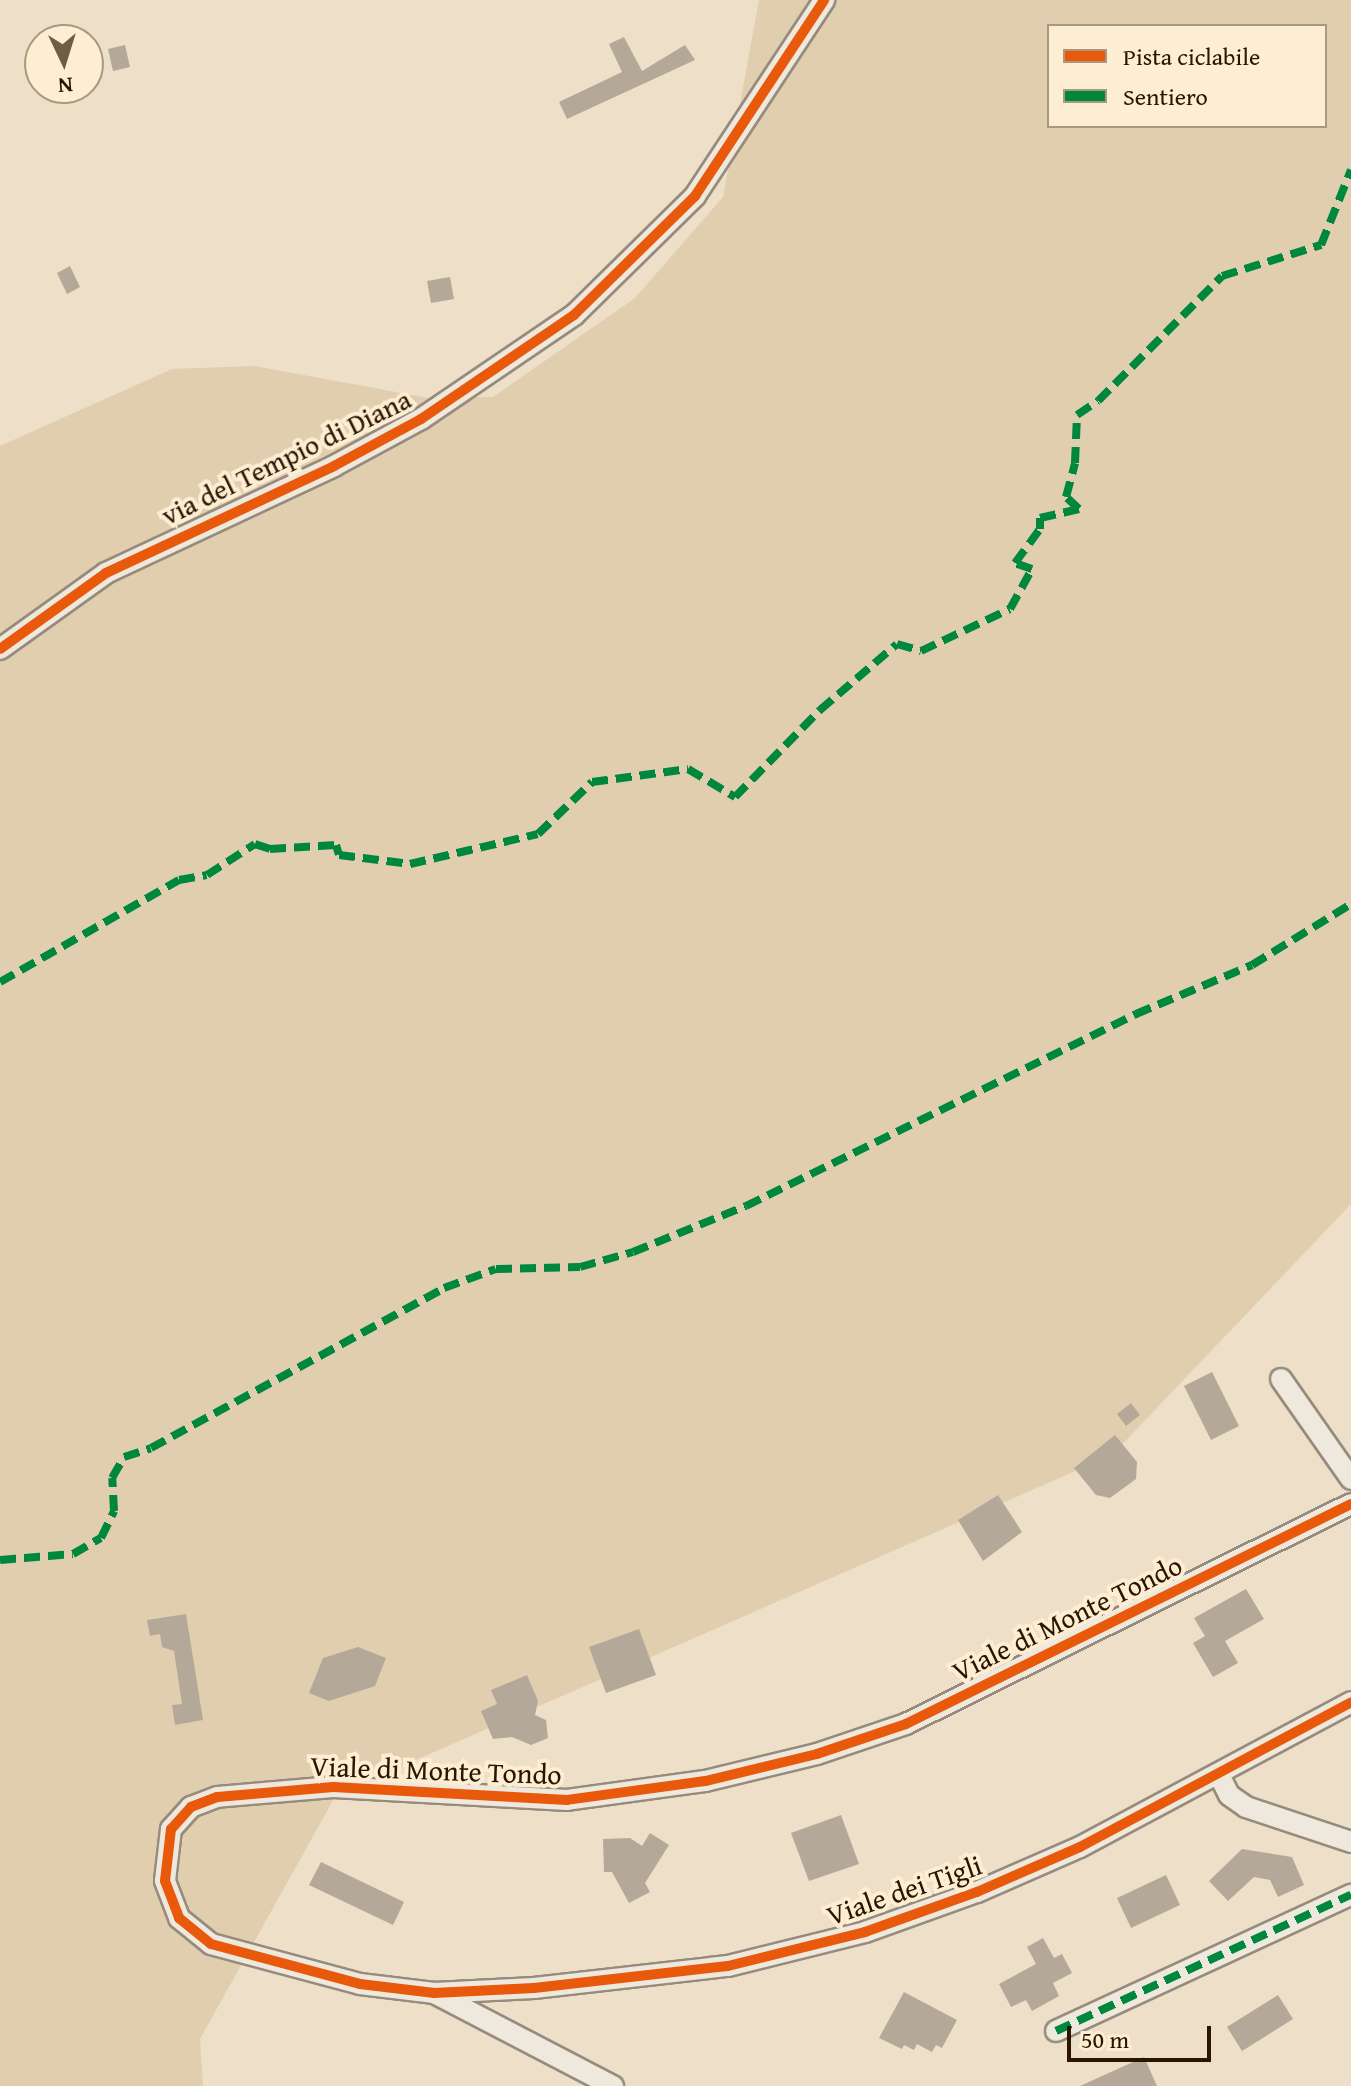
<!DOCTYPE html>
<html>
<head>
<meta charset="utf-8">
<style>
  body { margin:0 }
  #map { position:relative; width:1351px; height:2086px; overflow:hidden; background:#eddfc8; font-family:"Gentium Book Plus",serif }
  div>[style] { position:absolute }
  .green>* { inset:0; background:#e1ceaf }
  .building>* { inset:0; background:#b4a999 }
  .roads { filter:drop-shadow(2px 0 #968b7c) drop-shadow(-2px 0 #968b7c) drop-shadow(0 2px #968b7c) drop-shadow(0 -2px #968b7c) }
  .street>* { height:20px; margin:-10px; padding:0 10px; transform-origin:10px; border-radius:10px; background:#efe8dc }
  .quiet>* { height:8px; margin-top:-4px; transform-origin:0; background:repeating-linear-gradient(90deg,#00873e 0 16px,transparent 0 24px) }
  .cycleway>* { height:10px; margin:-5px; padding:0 5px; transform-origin:5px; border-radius:5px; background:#e8590c }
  span { translate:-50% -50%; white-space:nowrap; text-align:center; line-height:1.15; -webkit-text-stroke:8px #fdedd2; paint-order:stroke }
  .street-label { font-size:28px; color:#2a1500 }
  .legend { position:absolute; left:1047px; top:24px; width:280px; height:104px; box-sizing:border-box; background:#fdedd2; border:2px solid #a9977e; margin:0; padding:10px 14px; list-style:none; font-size:24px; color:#2a1500 }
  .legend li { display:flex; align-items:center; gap:16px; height:40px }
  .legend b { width:40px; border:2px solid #a9977e }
  .north { position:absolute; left:24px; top:24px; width:80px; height:80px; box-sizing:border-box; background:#fdedd2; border:2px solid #a9977e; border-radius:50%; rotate:176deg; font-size:22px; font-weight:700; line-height:32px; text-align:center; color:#2a1500 }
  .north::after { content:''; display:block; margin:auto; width:28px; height:36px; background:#6e5c46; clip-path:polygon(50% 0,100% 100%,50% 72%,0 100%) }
  .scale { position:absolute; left:1067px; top:2026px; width:144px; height:36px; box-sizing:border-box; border:4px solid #2a1500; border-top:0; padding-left:10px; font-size:24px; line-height:28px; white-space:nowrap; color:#2a1500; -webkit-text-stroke:6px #fdedd2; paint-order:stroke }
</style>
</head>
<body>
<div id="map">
  <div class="green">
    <div style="clip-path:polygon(evenodd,759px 0,1351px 0,1351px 1204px,1112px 1455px,336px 1795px,200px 2039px,203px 2086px,0 2086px,0 446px,172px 369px,254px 366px,429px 398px,493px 397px,635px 298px,723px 197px,759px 0,1049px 26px,1325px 26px,1325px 126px,1049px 126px,1049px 26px)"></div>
  </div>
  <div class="building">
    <div style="clip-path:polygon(624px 37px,642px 71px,685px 45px,695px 60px,567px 119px,559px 102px,622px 72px,609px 44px)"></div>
    <div style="clip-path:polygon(125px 45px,130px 67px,113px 71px,108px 49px)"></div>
    <div style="clip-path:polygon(70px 266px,80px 287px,67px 294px,57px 273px)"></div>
    <div style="clip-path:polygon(450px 277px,454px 299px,431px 303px,427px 281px)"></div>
    <div style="clip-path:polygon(1212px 1372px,1239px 1426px,1211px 1440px,1184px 1386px)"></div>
    <div style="clip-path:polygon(1131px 1403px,1140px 1415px,1126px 1426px,1117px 1414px)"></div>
    <div style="clip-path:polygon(1115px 1435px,1137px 1462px,1136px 1479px,1110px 1498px,1096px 1495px,1074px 1468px)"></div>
    <div style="clip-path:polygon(998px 1495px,1022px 1532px,983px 1561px,958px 1520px)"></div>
    <div style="clip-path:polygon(1246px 1589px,1264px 1619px,1225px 1641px,1238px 1663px,1213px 1677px,1193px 1643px,1205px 1636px,1194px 1618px)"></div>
    <div style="clip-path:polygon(186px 1614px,203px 1720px,175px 1725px,172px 1705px,182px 1704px,174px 1651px,162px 1647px,160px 1634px,150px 1636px,147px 1620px)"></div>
    <div style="clip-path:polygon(639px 1629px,656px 1675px,606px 1693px,589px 1647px)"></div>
    <div style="clip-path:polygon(358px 1647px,386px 1658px,375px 1686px,329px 1701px,309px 1693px,323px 1658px)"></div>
    <div style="clip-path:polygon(527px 1675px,538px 1701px,535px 1715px,546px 1720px,548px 1738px,531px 1745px,512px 1737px,493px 1739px,481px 1711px,497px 1704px,491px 1690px)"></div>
    <div style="clip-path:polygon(841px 1815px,859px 1864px,809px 1881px,791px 1833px)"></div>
    <div style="clip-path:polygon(650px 1833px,669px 1845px,645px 1883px,650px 1892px,629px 1903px,612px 1872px,604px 1872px,603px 1839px,630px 1838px,642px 1846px)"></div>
    <div style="clip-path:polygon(1242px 1849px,1292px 1857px,1304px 1885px,1278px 1897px,1270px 1880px,1254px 1877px,1228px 1901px,1209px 1881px)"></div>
    <div style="clip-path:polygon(321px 1862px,404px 1902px,393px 1925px,309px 1885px)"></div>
    <div style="clip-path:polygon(1166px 1875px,1180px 1905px,1131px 1928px,1117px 1898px)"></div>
    <div style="clip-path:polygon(1043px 1938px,1054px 1958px,1062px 1954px,1072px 1973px,1053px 1983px,1059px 1996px,1032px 2011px,1026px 2000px,1011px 2007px,999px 1984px,1036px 1964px,1027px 1947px)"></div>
    <div style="clip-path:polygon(904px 1992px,957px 2020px,942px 2048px,936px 2045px,932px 2052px,917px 2044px,914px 2050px,904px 2045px,902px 2049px,879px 2038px)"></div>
    <div style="clip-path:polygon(1278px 1995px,1293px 2019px,1242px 2051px,1227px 2027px)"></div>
    <div style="clip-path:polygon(1144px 2057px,1157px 2086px,1080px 2086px)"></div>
  </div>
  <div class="roads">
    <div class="street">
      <div style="left:0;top:649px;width:130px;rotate:-35.6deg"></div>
      <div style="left:106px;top:573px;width:252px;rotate:-25.1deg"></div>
      <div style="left:334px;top:466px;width:99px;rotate:-28.4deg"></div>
      <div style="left:421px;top:419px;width:185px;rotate:-34.2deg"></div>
      <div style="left:574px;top:315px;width:170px;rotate:-44.5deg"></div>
      <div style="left:695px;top:196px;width:235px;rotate:-56.6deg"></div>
      <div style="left:1281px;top:1379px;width:122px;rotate:55deg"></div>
      <div style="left:1351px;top:1504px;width:496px;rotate:153.7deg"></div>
      <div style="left:906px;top:1724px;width:94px;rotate:161.4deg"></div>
      <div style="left:817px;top:1754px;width:115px;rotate:166.4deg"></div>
      <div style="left:705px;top:1781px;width:139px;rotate:172.2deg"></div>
      <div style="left:567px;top:1800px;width:234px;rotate:-176.8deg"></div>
      <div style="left:333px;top:1787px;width:116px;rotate:175.1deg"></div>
      <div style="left:217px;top:1797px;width:28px;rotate:159deg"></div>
      <div style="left:191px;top:1807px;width:30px;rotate:132deg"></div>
      <div style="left:171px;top:1829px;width:52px;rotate:96.6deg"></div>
      <div style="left:165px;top:1881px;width:40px;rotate:69deg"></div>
      <div style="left:179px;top:1918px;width:41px;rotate:39.1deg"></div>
      <div style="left:211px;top:1944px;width:154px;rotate:15deg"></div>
      <div style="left:360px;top:1984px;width:75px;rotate:6.9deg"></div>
      <div style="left:434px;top:1993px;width:100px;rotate:-2.9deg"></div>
      <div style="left:534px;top:1988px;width:195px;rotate:-6.5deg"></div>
      <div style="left:728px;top:1966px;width:141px;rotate:-13.9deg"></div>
      <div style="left:865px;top:1932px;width:119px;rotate:-19.7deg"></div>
      <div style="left:977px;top:1892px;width:112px;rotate:-23.6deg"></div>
      <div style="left:1080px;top:1847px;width:307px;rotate:-28.1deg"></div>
      <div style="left:1219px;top:1775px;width:22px;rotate:63deg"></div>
      <div style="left:1229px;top:1795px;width:21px;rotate:35deg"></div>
      <div style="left:1246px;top:1807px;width:111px;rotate:18.4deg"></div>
      <div style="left:434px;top:1993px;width:202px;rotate:27.5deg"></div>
      <div style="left:1056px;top:2031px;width:325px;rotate:-24.8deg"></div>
    </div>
  </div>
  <div class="quiet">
    <div style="left:0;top:982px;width:206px;rotate:-29.7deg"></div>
    <div style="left:179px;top:880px;width:28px;rotate:-10deg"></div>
    <div style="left:207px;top:875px;width:57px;rotate:-32.9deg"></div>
    <div style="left:255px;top:844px;width:16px;rotate:18deg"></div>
    <div style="left:270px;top:849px;width:66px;rotate:-3.5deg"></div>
    <div style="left:336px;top:845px;width:10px;rotate:73deg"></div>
    <div style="left:339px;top:855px;width:72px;rotate:7.2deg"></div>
    <div style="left:410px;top:864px;width:131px;rotate:-13.2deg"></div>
    <div style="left:538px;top:834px;width:75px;rotate:-43.9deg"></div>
    <div style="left:592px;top:782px;width:97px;rotate:-7.7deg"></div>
    <div style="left:688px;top:769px;width:55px;rotate:30.8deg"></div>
    <div style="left:735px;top:797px;width:122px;rotate:-45.7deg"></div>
    <div style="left:820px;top:710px;width:101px;rotate:-40.6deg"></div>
    <div style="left:897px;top:644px;width:25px;rotate:16deg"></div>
    <div style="left:921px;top:651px;width:98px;rotate:-25.3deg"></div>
    <div style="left:1010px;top:609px;width:46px;rotate:-61.2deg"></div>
    <div style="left:1032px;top:569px;width:18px;rotate:-161deg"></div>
    <div style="left:1015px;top:563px;width:42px;rotate:-53.7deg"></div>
    <div style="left:1040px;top:529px;width:11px;rotate:-90deg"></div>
    <div style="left:1040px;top:518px;width:40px;rotate:-13deg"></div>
    <div style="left:1079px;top:509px;width:18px;rotate:-137deg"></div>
    <div style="left:1066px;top:497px;width:35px;rotate:-75deg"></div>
    <div style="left:1075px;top:463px;width:48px;rotate:-87.6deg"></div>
    <div style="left:1077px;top:415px;width:25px;rotate:-34deg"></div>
    <div style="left:1098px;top:401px;width:176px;rotate:-45.2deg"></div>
    <div style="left:1222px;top:276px;width:104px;rotate:-17.4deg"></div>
    <div style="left:1321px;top:245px;width:81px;rotate:-68.2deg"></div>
    <div style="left:0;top:1560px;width:73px;rotate:-4.7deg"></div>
    <div style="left:73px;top:1554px;width:32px;rotate:-30deg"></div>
    <div style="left:101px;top:1538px;width:30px;rotate:-64deg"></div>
    <div style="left:114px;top:1511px;width:33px;rotate:-93deg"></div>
    <div style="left:112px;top:1478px;width:24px;rotate:-60deg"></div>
    <div style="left:124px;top:1457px;width:28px;rotate:-18deg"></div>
    <div style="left:151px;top:1448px;width:334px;rotate:-28.6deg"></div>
    <div style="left:444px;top:1288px;width:55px;rotate:-20.1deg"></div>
    <div style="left:496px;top:1269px;width:84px;rotate:-1.4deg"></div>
    <div style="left:580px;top:1267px;width:55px;rotate:-15.8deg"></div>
    <div style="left:633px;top:1252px;width:122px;rotate:-22.2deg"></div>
    <div style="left:746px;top:1206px;width:435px;rotate:-26.2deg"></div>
    <div style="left:1136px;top:1014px;width:126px;rotate:-22.9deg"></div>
    <div style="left:1252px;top:965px;width:116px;rotate:-31.6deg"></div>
    <div style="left:1056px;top:2031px;width:325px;rotate:-24.8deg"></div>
  </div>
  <div class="cycleway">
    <div style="left:0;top:649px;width:130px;rotate:-35.6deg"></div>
    <div style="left:106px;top:573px;width:252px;rotate:-25.1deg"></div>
    <div style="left:334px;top:466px;width:99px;rotate:-28.4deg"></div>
    <div style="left:421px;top:419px;width:185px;rotate:-34.2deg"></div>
    <div style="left:574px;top:315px;width:170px;rotate:-44.5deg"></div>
    <div style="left:695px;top:196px;width:235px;rotate:-56.6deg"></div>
    <div style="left:1351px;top:1504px;width:496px;rotate:153.7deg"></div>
    <div style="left:906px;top:1724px;width:94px;rotate:161.4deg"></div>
    <div style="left:817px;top:1754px;width:115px;rotate:166.4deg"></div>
    <div style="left:705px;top:1781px;width:139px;rotate:172.2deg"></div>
    <div style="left:567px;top:1800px;width:234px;rotate:-176.8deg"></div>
    <div style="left:333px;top:1787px;width:116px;rotate:175.1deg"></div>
    <div style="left:217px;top:1797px;width:28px;rotate:159deg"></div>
    <div style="left:191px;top:1807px;width:30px;rotate:132deg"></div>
    <div style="left:171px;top:1829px;width:52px;rotate:96.6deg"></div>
    <div style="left:165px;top:1881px;width:40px;rotate:69deg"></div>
    <div style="left:179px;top:1918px;width:41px;rotate:39.1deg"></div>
    <div style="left:211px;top:1944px;width:154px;rotate:15deg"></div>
    <div style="left:360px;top:1984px;width:75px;rotate:6.9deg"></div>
    <div style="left:434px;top:1993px;width:100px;rotate:-2.9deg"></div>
    <div style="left:534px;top:1988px;width:195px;rotate:-6.5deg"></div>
    <div style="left:728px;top:1966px;width:141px;rotate:-13.9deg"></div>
    <div style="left:865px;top:1932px;width:119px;rotate:-19.7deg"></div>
    <div style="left:977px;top:1892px;width:112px;rotate:-23.6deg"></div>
    <div style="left:1080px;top:1847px;width:307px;rotate:-28.1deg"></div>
  </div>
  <div class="street-label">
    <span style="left:286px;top:457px;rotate:-26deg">via del Tempio di Diana</span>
    <span style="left:1067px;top:1618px;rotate:-26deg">Viale di Monte Tondo</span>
    <span style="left:436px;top:1770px;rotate:2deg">Viale di Monte Tondo</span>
    <span style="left:904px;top:1890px;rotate:-19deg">Viale dei Tigli</span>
  </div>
  <ul class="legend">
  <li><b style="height:10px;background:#e8590c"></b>Pista ciclabile</li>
  <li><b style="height:10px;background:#00873e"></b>Sentiero</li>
  </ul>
  <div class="north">N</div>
  <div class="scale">50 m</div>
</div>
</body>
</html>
